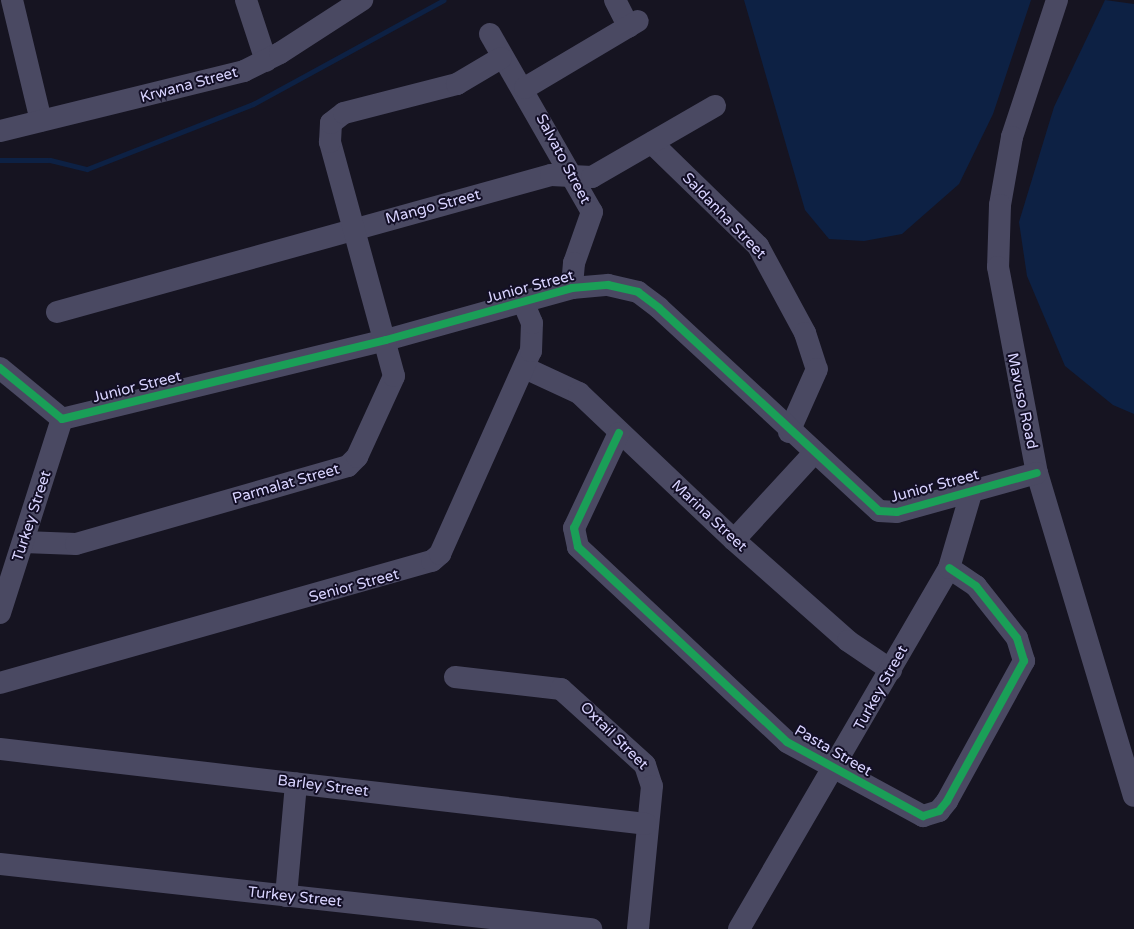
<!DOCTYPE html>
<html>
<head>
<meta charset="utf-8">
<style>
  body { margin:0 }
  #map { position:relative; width:1134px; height:929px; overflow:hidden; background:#161421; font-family:"Varela Round",sans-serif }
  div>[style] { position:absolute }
  .water>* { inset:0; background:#0d2144 }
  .stream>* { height:5px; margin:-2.5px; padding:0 2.5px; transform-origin:2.5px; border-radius:2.5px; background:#0d2144 }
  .minor>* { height:22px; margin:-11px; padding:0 11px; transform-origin:11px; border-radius:11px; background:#4a4962 }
  .cycleway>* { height:8px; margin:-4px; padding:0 4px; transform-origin:4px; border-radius:4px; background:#1a9f57 }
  span { translate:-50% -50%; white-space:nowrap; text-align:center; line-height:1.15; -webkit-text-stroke:4px #130f26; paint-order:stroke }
  .street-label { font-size:15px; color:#d9d4ff }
</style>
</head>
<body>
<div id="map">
  <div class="water">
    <div style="clip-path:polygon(744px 0,1031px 0,993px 114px,959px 184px,902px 234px,864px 241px,829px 239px,805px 210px)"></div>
    <div style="clip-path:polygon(1105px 0,1134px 4px,1134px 414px,1113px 405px,1065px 366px,1027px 276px,1019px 222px,1054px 107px)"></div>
  </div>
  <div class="stream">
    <div style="left:0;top:160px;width:50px"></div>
    <div style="left:50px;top:160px;width:38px;rotate:14deg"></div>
    <div style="left:87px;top:169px;width:178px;rotate:-21.4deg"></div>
    <div style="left:253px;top:104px;width:217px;rotate:-28.6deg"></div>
  </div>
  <div class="minor">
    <div style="left:12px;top:0;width:124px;rotate:76.5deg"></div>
    <div style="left:246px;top:0;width:64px;rotate:71.8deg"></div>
    <div style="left:615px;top:0;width:30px;rotate:63deg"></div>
    <div style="left:1057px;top:0;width:144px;rotate:108.2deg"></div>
    <div style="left:1012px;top:137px;width:69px;rotate:100deg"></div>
    <div style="left:1000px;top:205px;width:62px;rotate:91.8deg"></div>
    <div style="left:998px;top:267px;width:210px;rotate:79.3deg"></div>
    <div style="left:1037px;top:473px;width:337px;rotate:73.3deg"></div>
    <div style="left:490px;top:34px;width:205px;rotate:60.2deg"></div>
    <div style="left:592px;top:212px;width:54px;rotate:109.4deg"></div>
    <div style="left:574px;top:263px;width:25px;rotate:95deg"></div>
    <div style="left:525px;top:88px;width:131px;rotate:-30.7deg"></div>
    <div style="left:0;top:131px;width:251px;rotate:-13.8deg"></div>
    <div style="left:244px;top:71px;width:40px;rotate:-26.6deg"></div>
    <div style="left:280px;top:53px;width:98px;rotate:-32.9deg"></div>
    <div style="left:652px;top:143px;width:148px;rotate:44.2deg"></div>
    <div style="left:758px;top:246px;width:99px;rotate:61.6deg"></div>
    <div style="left:805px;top:333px;width:38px;rotate:72deg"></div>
    <div style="left:817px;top:369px;width:69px;rotate:114deg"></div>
    <div style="left:57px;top:312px;width:513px;rotate:-15.5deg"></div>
    <div style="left:551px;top:175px;width:41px;rotate:2.8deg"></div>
    <div style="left:592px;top:177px;width:142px;rotate:-30deg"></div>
    <div style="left:0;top:368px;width:80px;rotate:39.4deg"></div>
    <div style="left:62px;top:419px;width:333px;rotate:-13.7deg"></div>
    <div style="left:386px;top:340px;width:193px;rotate:-15.6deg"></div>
    <div style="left:572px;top:288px;width:36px;rotate:-5deg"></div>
    <div style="left:608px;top:285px;width:31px;rotate:13deg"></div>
    <div style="left:638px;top:292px;width:26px;rotate:37deg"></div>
    <div style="left:659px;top:308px;width:299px;rotate:42.7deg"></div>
    <div style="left:879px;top:511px;width:18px;rotate:3deg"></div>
    <div style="left:897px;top:512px;width:145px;rotate:-15.6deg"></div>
    <div style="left:525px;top:368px;width:60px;rotate:24.8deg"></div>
    <div style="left:579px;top:393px;width:214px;rotate:43.5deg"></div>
    <div style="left:734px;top:540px;width:152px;rotate:41.5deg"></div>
    <div style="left:848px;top:641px;width:52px;rotate:34deg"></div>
    <div style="left:619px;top:433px;width:105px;rotate:115.3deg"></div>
    <div style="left:574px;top:528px;width:19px;rotate:78deg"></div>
    <div style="left:578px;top:547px;width:286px;rotate:43deg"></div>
    <div style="left:787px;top:742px;width:155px;rotate:28.6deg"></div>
    <div style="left:923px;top:816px;width:17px;rotate:-17deg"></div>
    <div style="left:939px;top:811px;width:13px;rotate:-51deg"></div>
    <div style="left:947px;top:801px;width:160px;rotate:-61.2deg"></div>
    <div style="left:1024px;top:661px;width:24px;rotate:-107deg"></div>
    <div style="left:1017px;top:638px;width:66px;rotate:-128.3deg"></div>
    <div style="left:976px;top:586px;width:32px;rotate:-146deg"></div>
    <div style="left:734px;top:540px;width:117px;rotate:-47.4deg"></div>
    <div style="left:24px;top:542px;width:52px;rotate:2.2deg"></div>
    <div style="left:76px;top:544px;width:283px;rotate:-16deg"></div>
    <div style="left:348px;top:466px;width:13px;rotate:-45deg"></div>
    <div style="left:357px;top:457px;width:89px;rotate:-65.4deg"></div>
    <div style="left:394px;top:376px;width:243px;rotate:-105.3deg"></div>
    <div style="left:330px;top:142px;width:19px;rotate:-87deg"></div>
    <div style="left:331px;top:123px;width:16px;rotate:-38deg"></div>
    <div style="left:344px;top:113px;width:117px;rotate:-14.4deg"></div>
    <div style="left:457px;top:84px;width:51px;rotate:-30.6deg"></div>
    <div style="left:0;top:613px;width:204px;rotate:-72.3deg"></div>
    <div style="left:455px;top:677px;width:107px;rotate:6.5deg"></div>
    <div style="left:561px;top:689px;width:113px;rotate:42.1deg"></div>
    <div style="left:645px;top:765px;width:22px;rotate:72deg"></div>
    <div style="left:652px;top:786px;width:144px;rotate:95.6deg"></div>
    <div style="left:0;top:683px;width:449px;rotate:-15.8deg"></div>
    <div style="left:432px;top:561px;width:11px;rotate:-41deg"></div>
    <div style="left:440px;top:554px;width:222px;rotate:-65.9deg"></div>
    <div style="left:531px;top:351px;width:28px;rotate:-88deg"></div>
    <div style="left:532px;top:323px;width:23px;rotate:-113deg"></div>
    <div style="left:0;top:749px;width:650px;rotate:6.62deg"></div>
    <div style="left:0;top:864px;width:595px;rotate:6.28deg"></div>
    <div style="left:286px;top:896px;width:113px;rotate:-84.9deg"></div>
    <div style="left:739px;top:929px;width:418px;rotate:-59.8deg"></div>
    <div style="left:949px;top:568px;width:81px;rotate:-73.6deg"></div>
  </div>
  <div class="cycleway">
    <div style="left:0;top:368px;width:80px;rotate:39.4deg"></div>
    <div style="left:62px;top:419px;width:333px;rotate:-13.7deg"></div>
    <div style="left:386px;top:340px;width:193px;rotate:-15.6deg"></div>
    <div style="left:572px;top:288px;width:36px;rotate:-5deg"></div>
    <div style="left:608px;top:285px;width:31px;rotate:13deg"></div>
    <div style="left:638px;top:292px;width:26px;rotate:37deg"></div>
    <div style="left:659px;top:308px;width:299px;rotate:42.7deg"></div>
    <div style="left:879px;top:511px;width:18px;rotate:3deg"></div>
    <div style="left:897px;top:512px;width:145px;rotate:-15.6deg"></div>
    <div style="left:619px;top:433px;width:105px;rotate:115.3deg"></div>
    <div style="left:574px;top:528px;width:19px;rotate:78deg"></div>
    <div style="left:578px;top:547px;width:286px;rotate:43deg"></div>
    <div style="left:787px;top:742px;width:155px;rotate:28.6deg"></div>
    <div style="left:923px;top:816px;width:17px;rotate:-17deg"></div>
    <div style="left:939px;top:811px;width:13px;rotate:-51deg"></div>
    <div style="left:947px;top:801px;width:160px;rotate:-61.2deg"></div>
    <div style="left:1024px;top:661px;width:24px;rotate:-107deg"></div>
    <div style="left:1017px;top:638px;width:66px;rotate:-128.3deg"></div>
    <div style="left:976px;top:586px;width:32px;rotate:-146deg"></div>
  </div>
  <div class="street-label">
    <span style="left:189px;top:85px;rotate:-15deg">Krwana Street</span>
    <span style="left:563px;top:159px;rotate:62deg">Salvato Street</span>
    <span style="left:433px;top:207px;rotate:-15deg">Mango Street</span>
    <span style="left:724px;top:216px;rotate:46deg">Saldanha Street</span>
    <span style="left:530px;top:287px;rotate:-15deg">Junior Street</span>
    <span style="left:137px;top:387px;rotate:-14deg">Junior Street</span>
    <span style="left:1022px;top:401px;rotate:78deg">Mavuso Road</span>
    <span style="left:286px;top:484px;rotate:-16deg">Parmalat Street</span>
    <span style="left:935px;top:486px;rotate:-15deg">Junior Street</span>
    <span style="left:32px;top:516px;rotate:-72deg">Turkey Street</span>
    <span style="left:709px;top:516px;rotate:43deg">Marina Street</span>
    <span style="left:354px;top:586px;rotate:-15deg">Senior Street</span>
    <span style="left:881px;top:688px;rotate:-61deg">Turkey Street</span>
    <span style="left:614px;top:736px;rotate:45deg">Oxtail Street</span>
    <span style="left:833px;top:751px;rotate:30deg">Pasta Street</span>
    <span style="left:323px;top:786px;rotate:7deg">Barley Street</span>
    <span style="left:295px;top:897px;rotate:6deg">Turkey Street</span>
  </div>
</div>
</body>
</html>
